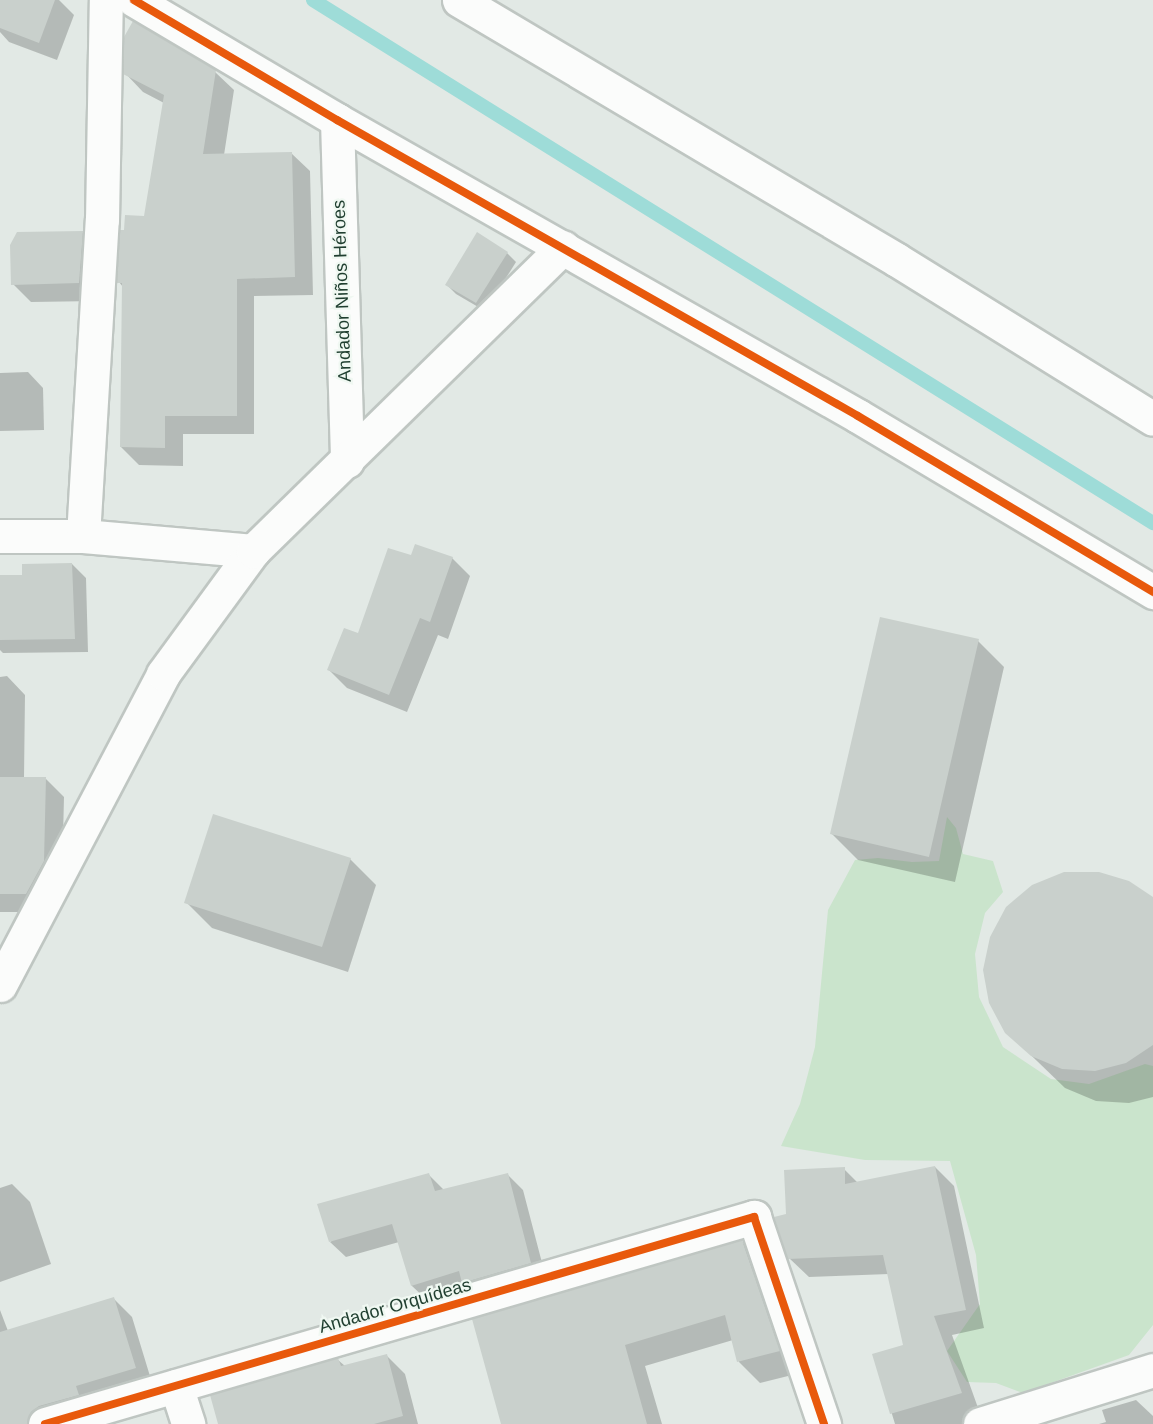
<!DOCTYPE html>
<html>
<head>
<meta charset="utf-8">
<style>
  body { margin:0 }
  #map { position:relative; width:1153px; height:1424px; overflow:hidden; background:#e2e9e5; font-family:Helvetica,sans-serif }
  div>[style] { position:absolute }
  .green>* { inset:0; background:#cae4cc }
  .shadow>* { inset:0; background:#0003 }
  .stream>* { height:14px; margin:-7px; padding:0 7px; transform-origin:7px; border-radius:7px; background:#9edcd8 }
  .building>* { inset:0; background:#c9d0cc }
  .roads { filter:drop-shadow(2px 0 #bfc6c2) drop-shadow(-2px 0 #bfc6c2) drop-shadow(0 2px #bfc6c2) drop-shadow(0 -2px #bfc6c2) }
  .minor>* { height:33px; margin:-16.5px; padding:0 16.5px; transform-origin:16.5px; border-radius:16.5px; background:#fbfcfb }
  .cycleway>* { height:8px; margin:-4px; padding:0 4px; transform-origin:4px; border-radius:4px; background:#e8590c }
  span { translate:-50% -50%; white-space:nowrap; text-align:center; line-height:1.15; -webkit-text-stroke:4.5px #f0f8f2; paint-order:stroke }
  .street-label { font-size:18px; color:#1f3e2f }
</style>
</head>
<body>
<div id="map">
  <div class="green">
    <div style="clip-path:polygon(947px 817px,956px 828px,963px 854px,993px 861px,1003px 892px,985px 913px,975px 954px,979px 997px,1003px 1047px,1051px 1079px,1089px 1084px,1145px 1064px,1153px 1066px,1153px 1325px,1129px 1355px,1023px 1393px,996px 1383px,967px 1382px,947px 1351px,980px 1304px,976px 1255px,950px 1161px,865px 1160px,781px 1146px,800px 1104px,815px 1047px,828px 910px,855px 860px,878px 858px,912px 862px,939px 861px)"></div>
  </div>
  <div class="shadow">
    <div style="clip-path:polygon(0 0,59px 0,74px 15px,57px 60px,9px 42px,0 32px)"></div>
    <div style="clip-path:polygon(215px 72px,234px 90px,224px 155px,291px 153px,310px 171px,313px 295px,254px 296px,254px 434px,183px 434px,183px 466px,139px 465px,121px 447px,123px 287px,119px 282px,146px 217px,164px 103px,143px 92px,125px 73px)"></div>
    <div style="clip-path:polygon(82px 232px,100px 250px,97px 301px,31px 302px,13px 284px)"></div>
    <div style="clip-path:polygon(507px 253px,516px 262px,485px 311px,456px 294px,447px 285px)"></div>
    <div style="clip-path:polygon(28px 372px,43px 388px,44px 430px,0 431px,0 373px)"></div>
    <div style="clip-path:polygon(452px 558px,470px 576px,448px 639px,438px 635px,407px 712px,347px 688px,329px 670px,359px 635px)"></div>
    <div style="clip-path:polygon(72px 564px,86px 578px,88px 652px,3px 653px,0 650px,0 576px,24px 577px)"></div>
    <div style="clip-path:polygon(978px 641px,1004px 667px,955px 882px,858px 860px,832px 834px)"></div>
    <div style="clip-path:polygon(7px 676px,25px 695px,24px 779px,46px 779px,64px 797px,62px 879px,45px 912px,0 912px,0 677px)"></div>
    <div style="clip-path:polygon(350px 859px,376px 885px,348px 972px,212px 928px,186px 902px)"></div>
    <div style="clip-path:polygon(1153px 899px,1153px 1097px,1129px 1103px,1096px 1101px,1065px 1088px,1007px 1032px)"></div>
    <div style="clip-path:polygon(935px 1167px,954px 1186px,984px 1328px,952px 1335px,982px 1419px,967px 1424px,895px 1424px,874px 1355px,904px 1346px,889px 1274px,809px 1277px,789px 1258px,788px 1215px,844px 1169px,858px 1183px)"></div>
    <div style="clip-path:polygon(507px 1174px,523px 1190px,546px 1278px,428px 1301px,412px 1286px,399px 1242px,346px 1257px,330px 1242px,429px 1175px,444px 1190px)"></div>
    <div style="clip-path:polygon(12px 1184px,30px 1202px,51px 1264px,0 1282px,0 1188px)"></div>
    <div style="clip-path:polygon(742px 1242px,763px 1263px,800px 1373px,760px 1383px,739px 1362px,733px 1340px,645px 1366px,662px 1424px,502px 1424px)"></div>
    <div style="clip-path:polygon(114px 1299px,132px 1317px,153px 1386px,58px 1424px,0 1424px,0 1310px,8px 1331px)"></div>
    <div style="clip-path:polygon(386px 1355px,405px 1374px,418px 1424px,220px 1424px,338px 1360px,345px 1366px)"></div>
    <div style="clip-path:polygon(1136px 1400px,1153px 1416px,1153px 1424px,1099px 1424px,1106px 1422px,1102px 1410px)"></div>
  </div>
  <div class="stream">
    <div style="left:313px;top:0;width:990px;rotate:31.91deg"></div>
  </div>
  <div class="building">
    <div style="clip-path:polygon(0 0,55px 0,39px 43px,0 28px)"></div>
    <div style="clip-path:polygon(133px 21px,216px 70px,203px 154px,292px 152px,295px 277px,237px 279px,237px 416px,165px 416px,165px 448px,120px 447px,122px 283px,117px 283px,120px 230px,124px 230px,125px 215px,144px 216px,164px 95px,123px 74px,124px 37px)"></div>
    <div style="clip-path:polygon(83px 231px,79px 283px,11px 285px,10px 245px,17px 232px)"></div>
    <div style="clip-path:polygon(477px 232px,508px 252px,476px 303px,445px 285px)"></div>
    <div style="clip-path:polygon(415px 544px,453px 557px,430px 622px,420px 618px,389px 695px,327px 670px,344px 628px,358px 633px,388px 548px,411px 555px)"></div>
    <div style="clip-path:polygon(72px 563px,75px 639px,0 640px,0 575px,22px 575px,22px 564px)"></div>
    <div style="clip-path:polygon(880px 617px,979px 639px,929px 857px,830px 834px)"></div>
    <div style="clip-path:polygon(0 777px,46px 777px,44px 861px,26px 894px,0 894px)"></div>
    <div style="clip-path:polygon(213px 814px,351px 858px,322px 947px,184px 903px)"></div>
    <div style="clip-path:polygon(1064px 872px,1099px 872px,1129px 881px,1153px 897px,1153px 1045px,1126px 1063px,1095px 1071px,1062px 1069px,1031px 1056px,1005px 1033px,989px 1003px,983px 970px,990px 937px,1006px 907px,1032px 885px)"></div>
    <div style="clip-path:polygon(935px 1166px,966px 1310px,934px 1316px,962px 1393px,890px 1414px,872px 1354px,903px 1345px,883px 1255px,788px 1259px,774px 1217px,786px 1214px,784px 1170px,845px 1167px,845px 1184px)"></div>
    <div style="clip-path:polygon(429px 1173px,435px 1191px,508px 1173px,531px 1263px,462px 1283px,459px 1271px,411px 1286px,392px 1224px,329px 1242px,317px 1204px)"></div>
    <div style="clip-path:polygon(742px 1240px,780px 1351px,737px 1362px,725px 1315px,625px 1345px,647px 1424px,501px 1424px,472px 1319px)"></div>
    <div style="clip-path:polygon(114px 1297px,136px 1368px,76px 1386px,79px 1395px,39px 1406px,31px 1412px,27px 1424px,0 1424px,0 1332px)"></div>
    <div style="clip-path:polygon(387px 1354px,403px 1416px,374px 1424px,218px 1424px,210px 1395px,338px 1358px,341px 1366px)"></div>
  </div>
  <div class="roads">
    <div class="minor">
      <div style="left:134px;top:0;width:236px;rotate:30.6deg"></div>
      <div style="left:337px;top:120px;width:599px;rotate:29.6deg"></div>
      <div style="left:858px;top:416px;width:344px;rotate:30.8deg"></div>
      <div style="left:459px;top:0;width:509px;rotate:30.69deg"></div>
      <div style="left:897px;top:260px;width:301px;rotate:31.8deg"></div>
      <div style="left:337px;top:120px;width:341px;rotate:88.3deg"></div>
      <div style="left:0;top:536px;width:83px"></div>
      <div style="left:83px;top:536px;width:171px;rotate:5deg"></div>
      <div style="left:83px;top:536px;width:317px;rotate:-86.6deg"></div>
      <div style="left:102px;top:220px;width:220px;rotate:-89deg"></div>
      <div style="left:0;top:985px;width:351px;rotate:-62.3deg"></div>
      <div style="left:163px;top:674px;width:152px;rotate:-53.8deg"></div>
      <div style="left:253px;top:551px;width:434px;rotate:-44.4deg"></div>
      <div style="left:176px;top:1386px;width:40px;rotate:72deg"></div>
      <div style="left:45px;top:1424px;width:739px;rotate:-16.28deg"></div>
      <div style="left:754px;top:1217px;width:219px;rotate:71.3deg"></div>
      <div style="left:980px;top:1424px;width:181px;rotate:-17.3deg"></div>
    </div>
  </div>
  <div class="cycleway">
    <div style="left:134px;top:0;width:236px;rotate:30.6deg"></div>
    <div style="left:337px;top:120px;width:599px;rotate:29.6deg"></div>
    <div style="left:858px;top:416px;width:344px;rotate:30.8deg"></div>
    <div style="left:45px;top:1424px;width:739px;rotate:-16.28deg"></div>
    <div style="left:754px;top:1217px;width:219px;rotate:71.3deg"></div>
  </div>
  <div class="street-label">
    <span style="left:342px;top:291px;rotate:-92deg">Andador Niños Héroes</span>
    <span style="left:395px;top:1306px;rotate:-16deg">Andador Orquídeas</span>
  </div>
</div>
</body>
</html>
